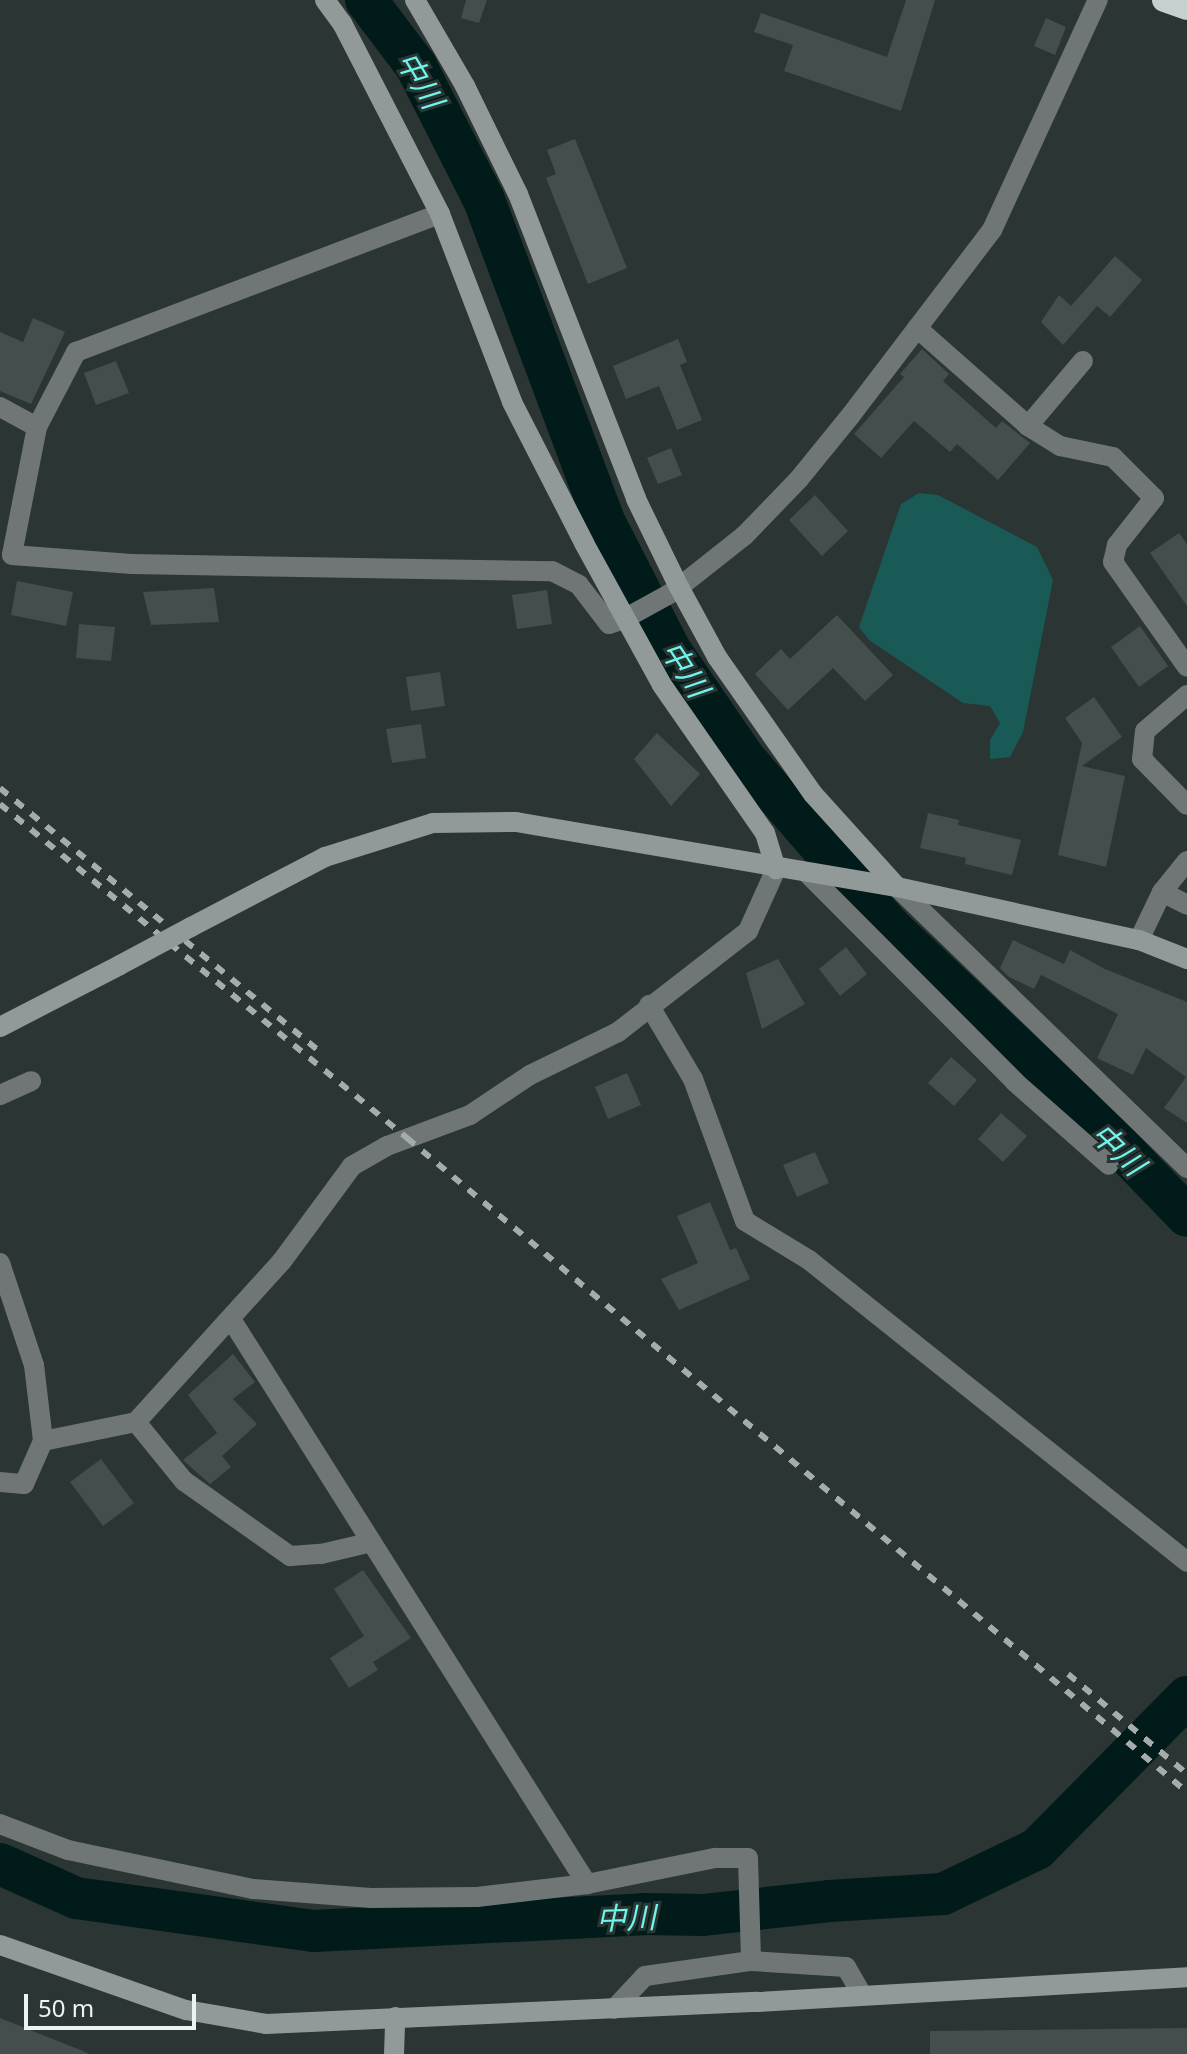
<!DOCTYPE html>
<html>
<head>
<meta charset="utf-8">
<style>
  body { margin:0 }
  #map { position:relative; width:1187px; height:2054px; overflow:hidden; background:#2b3534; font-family:"Noto Sans","Noto Sans JP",sans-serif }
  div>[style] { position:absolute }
  .green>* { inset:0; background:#195a56 }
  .river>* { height:42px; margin:-21px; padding:0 21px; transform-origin:21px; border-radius:21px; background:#001b19 }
  .building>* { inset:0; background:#444e4d }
  .street>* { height:20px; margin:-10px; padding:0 10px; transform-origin:10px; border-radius:10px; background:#707575 }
  .secondary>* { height:20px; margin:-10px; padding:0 10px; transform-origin:10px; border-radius:10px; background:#929a99 }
  .highway>* { height:24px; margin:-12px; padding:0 12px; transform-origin:12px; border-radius:12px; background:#c5d1cf }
  .rail>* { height:6px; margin-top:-3px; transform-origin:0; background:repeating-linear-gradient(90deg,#a5adac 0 10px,transparent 0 20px) }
  .secondary-bridge>* { height:20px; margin:-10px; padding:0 10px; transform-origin:10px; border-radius:10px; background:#929a99 }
  span { translate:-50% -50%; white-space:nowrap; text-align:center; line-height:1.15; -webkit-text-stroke:6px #2b3534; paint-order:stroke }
  .water-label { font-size:30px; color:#6ef6ec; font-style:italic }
  .scale { position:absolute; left:24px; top:1994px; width:172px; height:36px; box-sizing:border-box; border:4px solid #ecf3f2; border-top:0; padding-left:10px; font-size:24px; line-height:28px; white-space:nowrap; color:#ecf3f2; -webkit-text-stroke:6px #2b3534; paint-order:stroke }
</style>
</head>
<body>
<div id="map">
  <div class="green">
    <div style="clip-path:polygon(919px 493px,938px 495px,1037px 547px,1053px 580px,1023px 732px,1010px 757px,990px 759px,990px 740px,1000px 723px,990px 706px,963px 703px,869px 640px,859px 627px,901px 504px)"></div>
  </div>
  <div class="river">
    <div style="left:366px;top:0;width:83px;rotate:52.9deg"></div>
    <div style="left:416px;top:66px;width:150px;rotate:63.1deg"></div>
    <div style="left:484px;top:200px;width:343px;rotate:69.5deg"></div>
    <div style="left:604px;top:521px;width:145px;rotate:62.9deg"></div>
    <div style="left:670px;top:650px;width:132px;rotate:55.5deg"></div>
    <div style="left:745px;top:759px;width:221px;rotate:49.2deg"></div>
    <div style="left:889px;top:926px;width:294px;rotate:43.5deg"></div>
    <div style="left:1102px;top:1128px;width:122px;rotate:46deg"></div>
    <div style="left:0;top:1864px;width:83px;rotate:24.1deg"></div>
    <div style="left:76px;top:1898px;width:240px;rotate:7.9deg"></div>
    <div style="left:314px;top:1931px;width:330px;rotate:-2.9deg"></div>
    <div style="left:644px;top:1914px;width:59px;rotate:1deg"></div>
    <div style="left:703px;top:1915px;width:127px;rotate:-6.3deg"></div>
    <div style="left:829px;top:1901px;width:114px;rotate:-3.5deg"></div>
    <div style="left:943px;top:1894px;width:104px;rotate:-25.6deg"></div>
    <div style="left:1037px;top:1849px;width:214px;rotate:-45.4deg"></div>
  </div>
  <div class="building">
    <div style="clip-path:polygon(466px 0,487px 0,479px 23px,461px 18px)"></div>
    <div style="clip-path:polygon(906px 0,935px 0,901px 111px,784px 71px,793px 45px,754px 32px,761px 13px,887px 57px)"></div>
    <div style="clip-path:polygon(1046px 18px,1066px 27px,1055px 55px,1034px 46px)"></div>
    <div style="clip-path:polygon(575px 139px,627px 268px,588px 284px,546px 178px,556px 174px,547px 150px)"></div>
    <div style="clip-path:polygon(1115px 256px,1142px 280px,1110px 317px,1097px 306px,1063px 345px,1041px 322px,1059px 295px,1071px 306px)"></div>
    <div style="clip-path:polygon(33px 318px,65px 332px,31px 404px,0 391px,0 332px,23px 342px)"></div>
    <div style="clip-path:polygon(678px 339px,687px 362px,680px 365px,702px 420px,677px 430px,659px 386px,626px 399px,613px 366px)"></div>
    <div style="clip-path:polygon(922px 349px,949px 374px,943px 381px,996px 428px,1002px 421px,1030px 443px,998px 480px,957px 444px,950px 452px,914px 421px,881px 458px,854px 434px,904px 377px,900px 374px)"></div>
    <div style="clip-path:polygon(116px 361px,129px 393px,96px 405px,84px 373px)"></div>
    <div style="clip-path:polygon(671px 448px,682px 475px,658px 484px,647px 458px)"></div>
    <div style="clip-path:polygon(815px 495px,848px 531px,822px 556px,789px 520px)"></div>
    <div style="clip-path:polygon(1179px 533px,1187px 544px,1187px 606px,1150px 553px)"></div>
    <div style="clip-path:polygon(17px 581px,73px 592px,66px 626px,11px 615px)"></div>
    <div style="clip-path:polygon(214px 588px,219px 622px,151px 625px,143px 592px)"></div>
    <div style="clip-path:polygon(547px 590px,552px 624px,517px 629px,512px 595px)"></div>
    <div style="clip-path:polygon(837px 615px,893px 675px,865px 701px,833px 668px,788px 710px,755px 674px,781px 649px,790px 659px)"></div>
    <div style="clip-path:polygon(79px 624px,115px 627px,111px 661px,76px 658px)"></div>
    <div style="clip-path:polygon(1140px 626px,1168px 666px,1139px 687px,1111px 647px)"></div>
    <div style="clip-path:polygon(440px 672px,445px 706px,411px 711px,406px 677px)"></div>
    <div style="clip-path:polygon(1094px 697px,1122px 737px,1082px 766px,1125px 776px,1106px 867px,1058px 855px,1082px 743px,1065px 718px)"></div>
    <div style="clip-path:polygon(421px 724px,426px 758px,392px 763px,386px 729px)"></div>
    <div style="clip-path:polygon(657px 733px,700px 774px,671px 806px,634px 759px)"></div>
    <div style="clip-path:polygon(928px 813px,959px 820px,958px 825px,1021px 840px,1012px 875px,965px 864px,966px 858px,920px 848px)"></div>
    <div style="clip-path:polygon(1013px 940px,1064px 964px,1070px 950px,1105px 969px,1187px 1002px,1187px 1123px,1164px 1108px,1186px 1077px,1146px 1048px,1133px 1075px,1097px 1058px,1118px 1014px,1041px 975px,1034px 989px,1009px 977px,1000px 968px)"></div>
    <div style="clip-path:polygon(846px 947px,867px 974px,840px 996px,819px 969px)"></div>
    <div style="clip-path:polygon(778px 959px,805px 1004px,762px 1029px,746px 973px)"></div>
    <div style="clip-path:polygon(951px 1057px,977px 1080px,954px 1106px,928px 1083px)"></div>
    <div style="clip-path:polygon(627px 1073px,641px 1105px,608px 1119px,595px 1087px)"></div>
    <div style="clip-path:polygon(1001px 1113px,1027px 1136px,1003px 1162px,978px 1139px)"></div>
    <div style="clip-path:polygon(815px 1152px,829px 1183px,797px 1197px,783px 1165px)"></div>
    <div style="clip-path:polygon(710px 1202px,730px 1250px,736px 1248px,750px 1279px,679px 1310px,661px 1279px,698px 1263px,677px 1216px)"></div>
    <div style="clip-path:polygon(233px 1354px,255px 1382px,233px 1399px,257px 1424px,222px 1456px,231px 1467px,210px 1484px,183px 1460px,217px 1433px,188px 1395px)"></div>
    <div style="clip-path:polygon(101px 1459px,134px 1503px,103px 1526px,70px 1482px)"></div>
    <div style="clip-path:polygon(363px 1570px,411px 1638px,373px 1662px,378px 1670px,349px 1688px,330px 1658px,364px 1636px,334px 1589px)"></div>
    <div style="clip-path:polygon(0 2018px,88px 2053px,87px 2054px,0 2054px)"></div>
    <div style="clip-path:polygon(1187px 2028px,1187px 2054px,930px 2054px,930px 2031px)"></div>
  </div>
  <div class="street">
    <div style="left:917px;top:328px;width:148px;rotate:41.4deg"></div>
    <div style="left:1028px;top:426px;width:38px;rotate:32deg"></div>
    <div style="left:1060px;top:446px;width:54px;rotate:11.7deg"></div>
    <div style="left:1113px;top:457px;width:58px;rotate:45deg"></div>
    <div style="left:1154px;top:498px;width:60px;rotate:128.2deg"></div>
    <div style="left:1117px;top:545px;width:17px;rotate:103deg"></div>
    <div style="left:1113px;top:562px;width:128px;rotate:54.8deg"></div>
    <div style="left:0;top:407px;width:42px;rotate:28.4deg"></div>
    <div style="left:37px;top:427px;width:130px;rotate:101.1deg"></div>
    <div style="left:12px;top:555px;width:120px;rotate:4.3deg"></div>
    <div style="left:132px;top:564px;width:420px;rotate:1deg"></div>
    <div style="left:552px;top:571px;width:30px;rotate:27deg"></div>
    <div style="left:579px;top:585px;width:49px;rotate:52.4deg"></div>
    <div style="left:609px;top:624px;width:16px;rotate:-18deg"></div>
    <div style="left:624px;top:619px;width:56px;rotate:-28.9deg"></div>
    <div style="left:673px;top:592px;width:90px;rotate:-38.3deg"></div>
    <div style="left:744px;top:536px;width:79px;rotate:-46deg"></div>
    <div style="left:799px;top:479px;width:82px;rotate:-50.9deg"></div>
    <div style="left:851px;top:415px;width:233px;rotate:-52.7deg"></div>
    <div style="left:992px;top:230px;width:253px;rotate:-65.3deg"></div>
    <div style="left:1028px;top:426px;width:85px;rotate:-49.8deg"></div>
    <div style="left:37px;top:427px;width:85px;rotate:-62.5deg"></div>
    <div style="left:76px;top:352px;width:389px;rotate:-20.8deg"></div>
    <div style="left:1187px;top:695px;width:55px;rotate:139.4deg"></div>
    <div style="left:1145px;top:731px;width:28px;rotate:96deg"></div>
    <div style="left:1142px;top:759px;width:64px;rotate:45.6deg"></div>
    <div style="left:808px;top:874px;width:293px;rotate:45.1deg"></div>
    <div style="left:1015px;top:1082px;width:125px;rotate:41.4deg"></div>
    <div style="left:897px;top:887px;width:404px;rotate:44.1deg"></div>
    <div style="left:1162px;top:892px;width:28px;rotate:27deg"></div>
    <div style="left:1139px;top:940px;width:53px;rotate:-64.4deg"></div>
    <div style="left:1162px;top:892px;width:40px;rotate:-51deg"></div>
    <div style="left:649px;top:1005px;width:86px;rotate:59.3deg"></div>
    <div style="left:693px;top:1079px;width:151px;rotate:69.9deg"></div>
    <div style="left:745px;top:1221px;width:75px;rotate:31.4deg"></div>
    <div style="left:809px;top:1260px;width:484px;rotate:38.6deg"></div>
    <div style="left:0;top:1095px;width:34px;rotate:-24deg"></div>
    <div style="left:0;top:1263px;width:108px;rotate:71.6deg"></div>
    <div style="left:34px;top:1365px;width:77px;rotate:83.2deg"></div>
    <div style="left:43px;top:1441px;width:95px;rotate:-11.5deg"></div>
    <div style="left:136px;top:1422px;width:217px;rotate:-47.8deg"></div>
    <div style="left:282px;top:1261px;width:118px;rotate:-53.6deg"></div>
    <div style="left:352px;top:1166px;width:40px;rotate:-29.7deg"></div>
    <div style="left:387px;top:1146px;width:89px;rotate:-20.5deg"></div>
    <div style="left:470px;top:1115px;width:72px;rotate:-33.7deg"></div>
    <div style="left:530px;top:1075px;width:98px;rotate:-26deg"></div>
    <div style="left:618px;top:1032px;width:165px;rotate:-37.8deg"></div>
    <div style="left:748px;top:931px;width:68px;rotate:-65.7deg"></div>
    <div style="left:231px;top:1319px;width:668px;rotate:57.79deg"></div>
    <div style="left:587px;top:1884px;width:131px;rotate:-11.5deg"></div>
    <div style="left:715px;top:1858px;width:33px"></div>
    <div style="left:748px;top:1858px;width:103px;rotate:88.3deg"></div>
    <div style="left:136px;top:1422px;width:76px;rotate:50.9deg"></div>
    <div style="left:184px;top:1481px;width:130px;rotate:35.3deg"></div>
    <div style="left:290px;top:1556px;width:31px;rotate:-4deg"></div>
    <div style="left:321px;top:1554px;width:52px;rotate:-13.2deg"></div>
    <div style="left:0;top:1482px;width:24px;rotate:5deg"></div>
    <div style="left:24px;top:1484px;width:47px;rotate:-66.2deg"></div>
    <div style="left:0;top:1824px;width:73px;rotate:20.9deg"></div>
    <div style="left:68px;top:1850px;width:189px;rotate:11.9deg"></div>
    <div style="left:253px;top:1889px;width:118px;rotate:4.4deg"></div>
    <div style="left:371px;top:1898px;width:106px;rotate:-0.5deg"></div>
    <div style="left:477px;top:1897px;width:111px;rotate:-6.7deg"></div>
    <div style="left:614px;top:2009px;width:45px;rotate:-46.8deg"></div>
    <div style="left:645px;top:1976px;width:107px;rotate:-8.1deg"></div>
    <div style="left:751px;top:1961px;width:95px;rotate:3.6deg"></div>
    <div style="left:846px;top:1967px;width:32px;rotate:60deg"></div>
  </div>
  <div class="secondary">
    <div style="left:325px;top:0;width:29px;rotate:54deg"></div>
    <div style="left:342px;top:23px;width:215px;rotate:62.8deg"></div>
    <div style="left:440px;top:214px;width:201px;rotate:69deg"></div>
    <div style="left:512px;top:402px;width:158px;rotate:62.9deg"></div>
    <div style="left:584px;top:543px;width:162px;rotate:61.2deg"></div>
    <div style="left:662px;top:685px;width:180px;rotate:55.2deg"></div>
    <div style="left:765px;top:833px;width:38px;rotate:73deg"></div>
    <div style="left:415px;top:0;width:99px;rotate:59.8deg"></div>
    <div style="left:465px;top:86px;width:120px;rotate:63.9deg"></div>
    <div style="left:518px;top:194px;width:327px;rotate:68.8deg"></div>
    <div style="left:636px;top:499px;width:98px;rotate:64deg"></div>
    <div style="left:679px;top:587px;width:80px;rotate:61.5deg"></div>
    <div style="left:717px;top:657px;width:167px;rotate:55deg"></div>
    <div style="left:813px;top:794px;width:125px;rotate:47.9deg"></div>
    <div style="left:191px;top:927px;width:151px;rotate:-27.6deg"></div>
    <div style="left:325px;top:857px;width:113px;rotate:-17.5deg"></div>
    <div style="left:433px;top:823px;width:83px;rotate:-0.7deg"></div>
    <div style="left:516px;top:822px;width:387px;rotate:9.7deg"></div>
    <div style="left:897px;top:887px;width:248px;rotate:12.4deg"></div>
    <div style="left:1139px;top:940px;width:52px;rotate:21.6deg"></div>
    <div style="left:0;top:1027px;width:135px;rotate:-27.3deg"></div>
    <div style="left:0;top:1945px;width:197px;rotate:19.3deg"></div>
    <div style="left:186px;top:2010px;width:81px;rotate:9.9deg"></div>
    <div style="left:266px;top:2024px;width:492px;rotate:-2.6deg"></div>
    <div style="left:758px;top:2002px;width:430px;rotate:-3.3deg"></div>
    <div style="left:394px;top:2054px;width:37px;rotate:-88deg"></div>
  </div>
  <div class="highway">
    <div style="left:1164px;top:0;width:24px;rotate:19deg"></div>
  </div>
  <div class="rail">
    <div style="left:0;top:788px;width:412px;rotate:39.5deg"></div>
    <div style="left:0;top:804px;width:527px;rotate:39.37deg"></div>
    <div style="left:407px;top:1138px;width:1018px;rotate:39.98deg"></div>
    <div style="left:1068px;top:1674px;width:155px;rotate:40deg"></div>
  </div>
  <div class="secondary-bridge">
    <div style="left:120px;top:965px;width:81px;rotate:-28.2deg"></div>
  </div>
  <div class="water-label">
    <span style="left:420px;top:80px;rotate:59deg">中川</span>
    <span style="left:685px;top:669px;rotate:57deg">中川</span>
    <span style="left:1118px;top:1149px;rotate:44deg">中川</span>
    <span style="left:626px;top:1918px;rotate:-2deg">中川</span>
  </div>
  <div class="scale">50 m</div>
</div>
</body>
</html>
